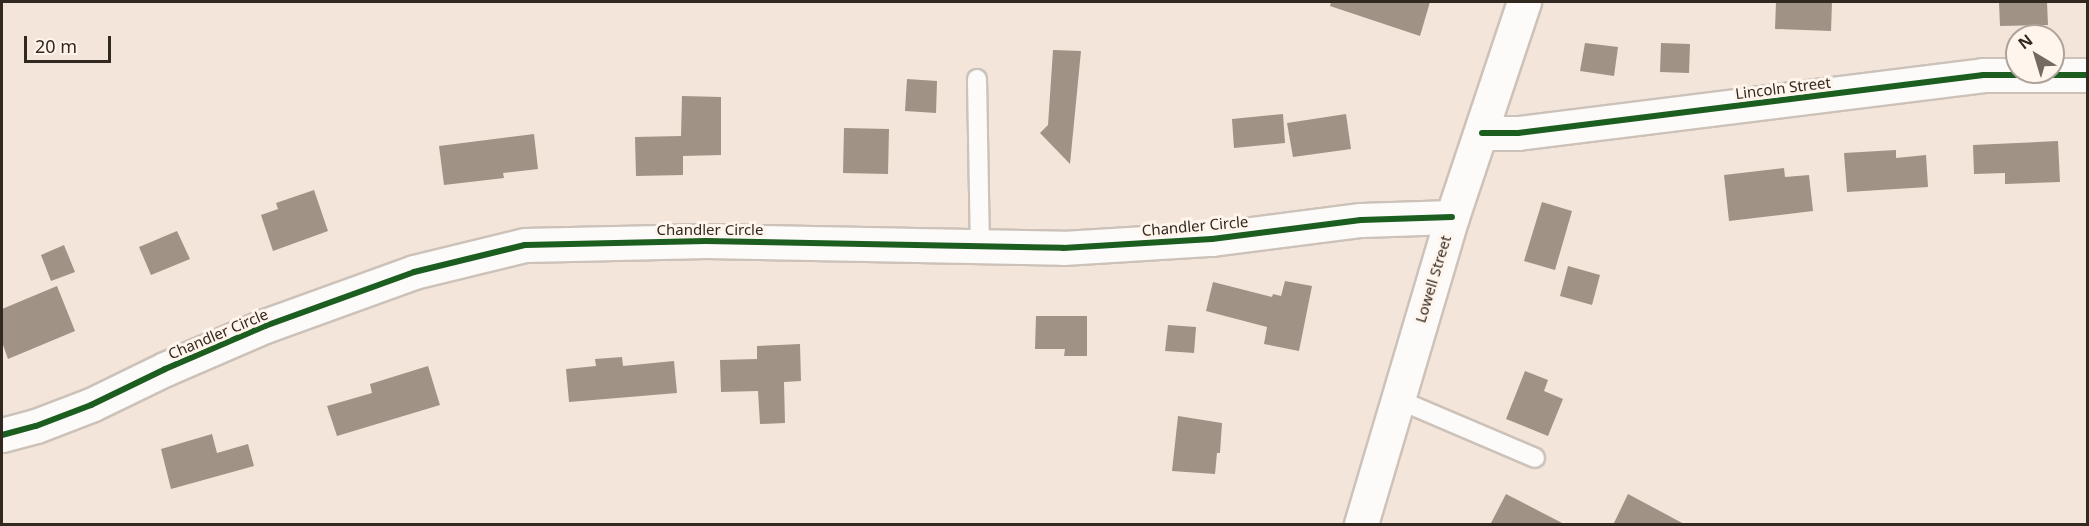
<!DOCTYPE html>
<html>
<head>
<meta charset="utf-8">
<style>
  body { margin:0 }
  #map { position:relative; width:2089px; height:526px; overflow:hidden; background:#f4e5da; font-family:"Noto Sans",sans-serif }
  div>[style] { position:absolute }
  .building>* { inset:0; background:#a09285 }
  .roads { filter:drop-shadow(2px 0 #ccc2b9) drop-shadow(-2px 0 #ccc2b9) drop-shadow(0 2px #ccc2b9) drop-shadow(0 -2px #ccc2b9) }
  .lane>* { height:18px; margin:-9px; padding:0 9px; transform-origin:9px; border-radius:9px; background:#fdfbf9 }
  .street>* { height:33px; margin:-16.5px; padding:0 16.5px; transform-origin:16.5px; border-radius:16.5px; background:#fdfbf9 }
  .secondary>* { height:33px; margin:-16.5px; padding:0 16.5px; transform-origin:16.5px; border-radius:16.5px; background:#fdfbf9 }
  .cycleway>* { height:6px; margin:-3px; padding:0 3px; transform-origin:3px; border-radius:3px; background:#1b5e20 }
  span { translate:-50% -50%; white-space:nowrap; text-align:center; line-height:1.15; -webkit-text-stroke:6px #fff5ec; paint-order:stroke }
  .street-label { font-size:15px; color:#312820 }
  .frame { position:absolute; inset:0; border:3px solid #312820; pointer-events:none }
  .north { position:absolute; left:2005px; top:24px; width:60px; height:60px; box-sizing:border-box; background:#fff5ec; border:2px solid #ada39a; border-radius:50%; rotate:322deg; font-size:16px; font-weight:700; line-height:24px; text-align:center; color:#312820 }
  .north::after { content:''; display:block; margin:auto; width:21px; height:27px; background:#756a61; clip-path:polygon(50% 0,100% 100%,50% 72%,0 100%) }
  .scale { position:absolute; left:24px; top:36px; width:87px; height:27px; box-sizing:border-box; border:3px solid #312820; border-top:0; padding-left:8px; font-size:18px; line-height:21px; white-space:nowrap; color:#312820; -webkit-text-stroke:4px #fff5ec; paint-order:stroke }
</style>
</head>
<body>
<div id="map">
  <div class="building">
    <div style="clip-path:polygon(1331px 2px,1430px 2px,1420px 36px,1330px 6px)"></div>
    <div style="clip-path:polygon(1776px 2px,1832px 2px,1831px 31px,1775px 29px)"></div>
    <div style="clip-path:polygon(1999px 2px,2047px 2px,2048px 25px,2000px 26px)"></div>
    <div style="clip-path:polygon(1585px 43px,1618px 47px,1614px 76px,1580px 71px)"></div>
    <div style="clip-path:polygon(1661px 43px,1690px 44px,1689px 73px,1660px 72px)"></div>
    <div style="clip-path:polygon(1053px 50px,1081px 51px,1070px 164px,1040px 133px,1048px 125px)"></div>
    <div style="clip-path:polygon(907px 79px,937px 81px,936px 113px,905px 111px)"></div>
    <div style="clip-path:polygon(682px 96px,721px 97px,721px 155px,683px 156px,683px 175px,636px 176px,635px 137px,681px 136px)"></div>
    <div style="clip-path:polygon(1283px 114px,1285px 143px,1234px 148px,1232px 119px)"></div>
    <div style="clip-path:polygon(1346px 114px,1351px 149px,1293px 157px,1287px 123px)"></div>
    <div style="clip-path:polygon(844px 128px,889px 129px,888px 174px,843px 173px)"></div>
    <div style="clip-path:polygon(534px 134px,538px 169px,503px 173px,504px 178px,444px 185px,439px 146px)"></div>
    <div style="clip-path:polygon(2058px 141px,2060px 182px,2005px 184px,2005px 173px,1974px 174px,1973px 145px)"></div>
    <div style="clip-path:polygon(1896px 150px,1896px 158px,1926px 155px,1928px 187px,1847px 192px,1844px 153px)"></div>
    <div style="clip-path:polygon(1784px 168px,1785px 177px,1809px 175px,1813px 211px,1729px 221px,1724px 175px)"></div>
    <div style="clip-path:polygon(314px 190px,328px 231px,273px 251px,261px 215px,278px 209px,276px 203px)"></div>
    <div style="clip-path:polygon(1542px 202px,1572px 211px,1555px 270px,1524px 261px)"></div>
    <div style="clip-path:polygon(177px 231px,190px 259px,151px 275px,139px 247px)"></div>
    <div style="clip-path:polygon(64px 245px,75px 272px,51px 281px,41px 255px)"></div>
    <div style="clip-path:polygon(1568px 266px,1600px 275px,1592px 305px,1560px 296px)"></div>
    <div style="clip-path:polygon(1285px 281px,1312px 286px,1299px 351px,1264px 344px,1267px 327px,1206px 311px,1213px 282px,1272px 297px,1273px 294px,1281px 296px)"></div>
    <div style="clip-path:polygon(57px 286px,75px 331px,8px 359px,2px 342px,2px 309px)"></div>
    <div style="clip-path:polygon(1036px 316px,1087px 316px,1087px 356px,1064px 356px,1065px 349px,1035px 349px)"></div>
    <div style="clip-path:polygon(1168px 325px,1196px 327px,1194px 353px,1165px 351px)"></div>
    <div style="clip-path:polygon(800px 344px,801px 381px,784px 382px,785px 423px,760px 424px,758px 391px,721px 392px,720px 360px,757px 359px,757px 346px)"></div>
    <div style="clip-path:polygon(622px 357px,623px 366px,674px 361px,677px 393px,569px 402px,566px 369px,596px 366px,595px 359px)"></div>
    <div style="clip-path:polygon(428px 366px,440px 405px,337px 436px,327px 406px,372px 393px,370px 384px)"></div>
    <div style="clip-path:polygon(1525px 371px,1548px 380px,1544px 391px,1563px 399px,1548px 436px,1506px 419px)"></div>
    <div style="clip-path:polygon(1178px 416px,1222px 423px,1220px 453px,1217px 453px,1215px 474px,1172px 471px)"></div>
    <div style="clip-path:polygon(212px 434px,217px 453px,248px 444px,254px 466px,171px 489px,161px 449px)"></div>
    <div style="clip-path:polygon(1506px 494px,1566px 525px,1490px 525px)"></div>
    <div style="clip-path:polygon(1628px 494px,1686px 525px,1613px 525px)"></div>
  </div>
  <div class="roads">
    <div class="lane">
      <div style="left:977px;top:79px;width:167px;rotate:89deg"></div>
      <div style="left:1397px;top:399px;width:150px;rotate:23.1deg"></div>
    </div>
    <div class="street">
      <div style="left:1482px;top:133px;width:36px"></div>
      <div style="left:1518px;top:133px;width:469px;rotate:-7.1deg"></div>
      <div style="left:1983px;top:75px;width:105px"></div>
      <div style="left:2px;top:435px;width:35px;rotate:-15deg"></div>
      <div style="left:36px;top:426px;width:59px;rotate:-20.9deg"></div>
      <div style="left:91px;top:405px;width:82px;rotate:-25.9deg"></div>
      <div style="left:165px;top:369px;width:109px;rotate:-23.3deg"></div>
      <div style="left:265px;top:326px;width:158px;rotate:-19.9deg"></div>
      <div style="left:414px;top:272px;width:114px;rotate:-13.7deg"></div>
      <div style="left:525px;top:245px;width:181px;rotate:-1.3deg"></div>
      <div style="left:706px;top:241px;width:357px;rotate:1.1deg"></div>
      <div style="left:1063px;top:248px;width:149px;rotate:-3.5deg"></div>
      <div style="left:1212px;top:239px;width:150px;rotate:-7.3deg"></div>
      <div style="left:1361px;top:220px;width:91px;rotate:-1.9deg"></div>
    </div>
    <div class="secondary">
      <div style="left:1361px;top:524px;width:320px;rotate:-73.5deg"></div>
      <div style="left:1452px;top:217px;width:227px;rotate:-71.5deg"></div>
    </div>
  </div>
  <div class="cycleway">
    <div style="left:1482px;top:133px;width:36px"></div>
    <div style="left:1518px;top:133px;width:469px;rotate:-7.1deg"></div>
    <div style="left:1983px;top:75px;width:105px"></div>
    <div style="left:2px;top:435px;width:35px;rotate:-15deg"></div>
    <div style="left:36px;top:426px;width:59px;rotate:-20.9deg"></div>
    <div style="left:91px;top:405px;width:82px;rotate:-25.9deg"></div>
    <div style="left:165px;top:369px;width:109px;rotate:-23.3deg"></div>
    <div style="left:265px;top:326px;width:158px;rotate:-19.9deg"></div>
    <div style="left:414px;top:272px;width:114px;rotate:-13.7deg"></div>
    <div style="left:525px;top:245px;width:181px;rotate:-1.3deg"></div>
    <div style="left:706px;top:241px;width:357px;rotate:1.1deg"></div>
    <div style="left:1063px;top:248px;width:149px;rotate:-3.5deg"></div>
    <div style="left:1212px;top:239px;width:150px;rotate:-7.3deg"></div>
    <div style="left:1361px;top:220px;width:91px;rotate:-1.9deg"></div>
  </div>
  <div class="street-label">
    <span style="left:1783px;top:88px;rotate:-7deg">Lincoln Street</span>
    <span style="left:1195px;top:226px;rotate:-5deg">Chandler Circle</span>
    <span style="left:710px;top:230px">Chandler Circle</span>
    <span style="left:1433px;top:279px;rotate:-73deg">Lowell Street</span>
    <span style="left:218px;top:334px;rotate:-23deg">Chandler Circle</span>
  </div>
  <div class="frame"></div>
  <div class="north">N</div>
  <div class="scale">20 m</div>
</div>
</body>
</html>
